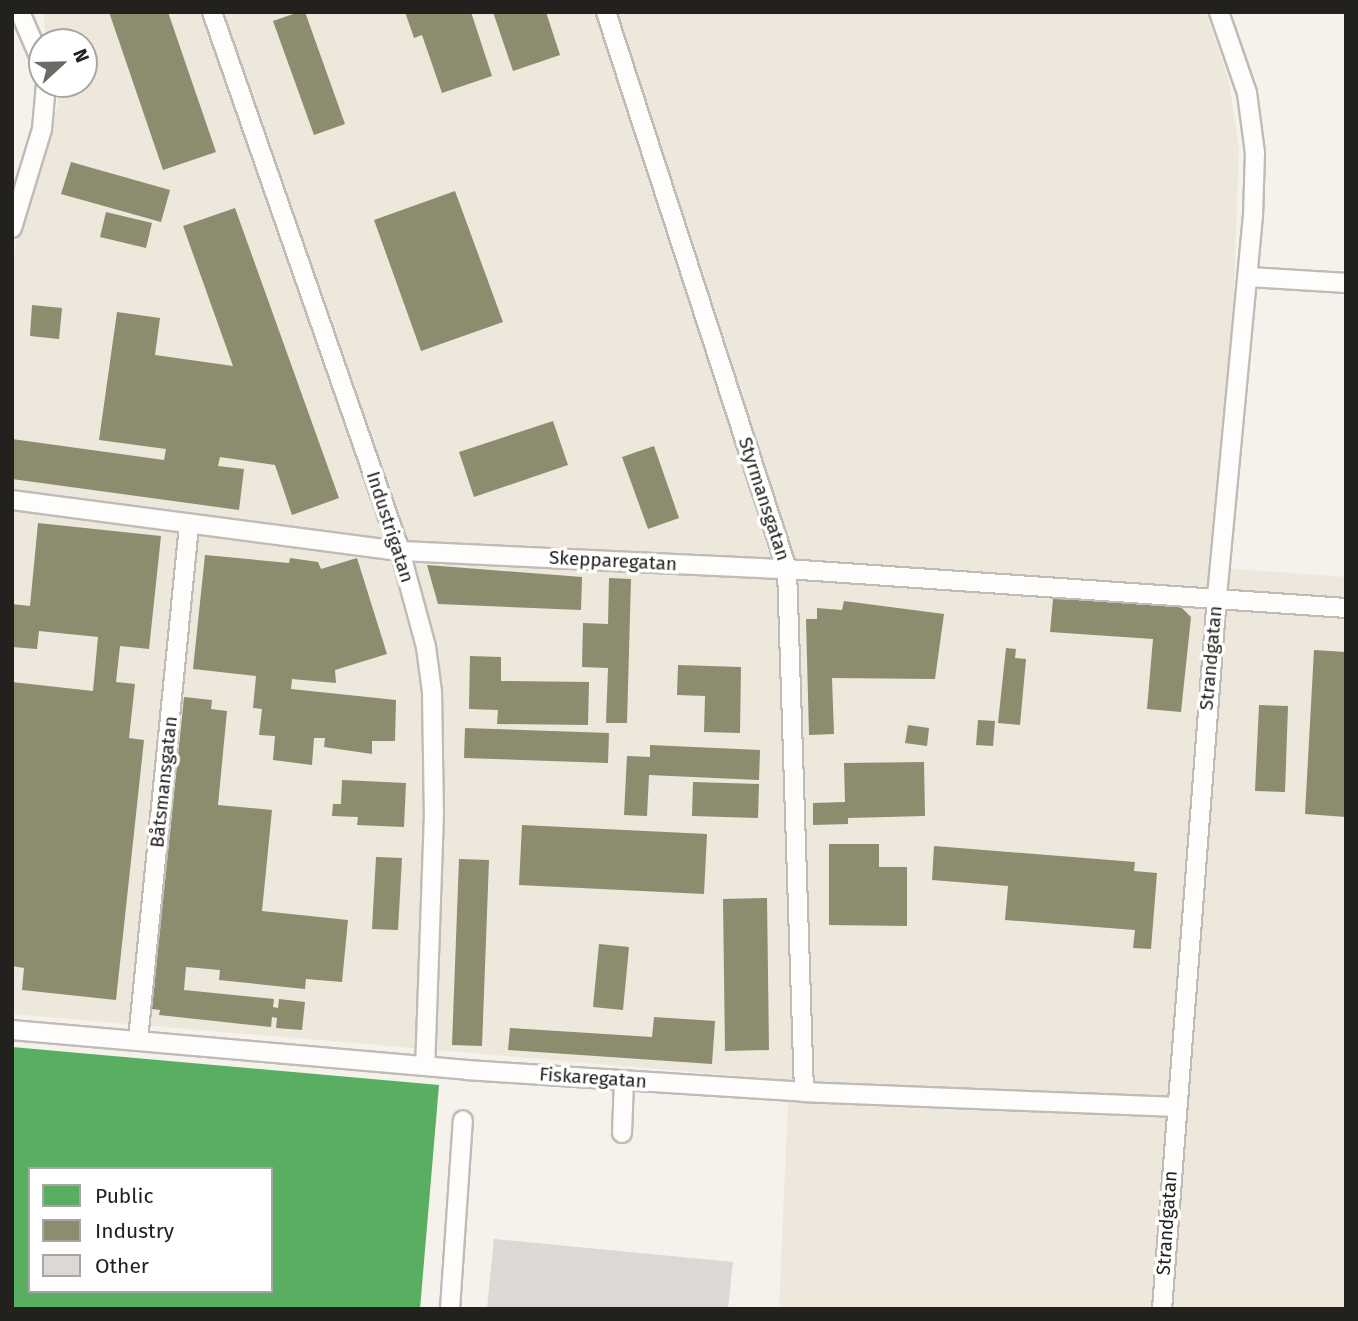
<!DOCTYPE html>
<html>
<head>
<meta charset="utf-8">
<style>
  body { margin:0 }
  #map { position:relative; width:1358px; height:1321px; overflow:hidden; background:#f5f2ec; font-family:"Fira Sans",sans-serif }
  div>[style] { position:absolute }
  .built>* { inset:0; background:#eee7db }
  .public>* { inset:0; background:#5aae61 }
  .industry>* { inset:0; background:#8c8c6e }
  .building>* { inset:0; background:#dcd8d5 }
  .roads { filter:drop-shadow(2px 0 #bfbcb7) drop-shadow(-2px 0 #bfbcb7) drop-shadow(0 2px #bfbcb7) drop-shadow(0 -2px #bfbcb7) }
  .minor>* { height:18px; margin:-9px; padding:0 9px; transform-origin:9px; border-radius:9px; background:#fefdfc }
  span { translate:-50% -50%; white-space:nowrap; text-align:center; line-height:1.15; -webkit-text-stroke:7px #fff; paint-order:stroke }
  .street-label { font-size:19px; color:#23211d }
  .frame { position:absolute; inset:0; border:14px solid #23211d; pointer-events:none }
  .legend { position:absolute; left:28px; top:1167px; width:245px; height:126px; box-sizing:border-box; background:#fff; border:2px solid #a7a6a5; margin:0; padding:9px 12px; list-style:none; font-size:21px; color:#23211d }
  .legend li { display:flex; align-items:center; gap:14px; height:35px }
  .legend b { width:35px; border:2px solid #a7a6a5 }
  .north { position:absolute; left:28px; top:28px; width:70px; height:70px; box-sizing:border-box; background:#fff; border:2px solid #a7a6a5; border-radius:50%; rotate:68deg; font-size:19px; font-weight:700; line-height:28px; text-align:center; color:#23211d }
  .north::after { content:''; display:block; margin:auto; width:24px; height:32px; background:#6c6a65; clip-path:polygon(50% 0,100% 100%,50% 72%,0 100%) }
</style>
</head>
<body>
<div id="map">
  <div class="built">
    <div style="clip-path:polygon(43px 12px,1206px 12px,1229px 81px,1239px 149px,1233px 315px,1208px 567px,1346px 577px,1346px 1309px,779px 1309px,789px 1080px,12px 1014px,12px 258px,58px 105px,57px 84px,84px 84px,84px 42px,47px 42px)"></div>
  </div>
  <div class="public">
    <div style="clip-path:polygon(evenodd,12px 1047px,439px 1085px,420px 1309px,12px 1309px,12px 1047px,30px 1169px,271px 1169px,271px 1291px,30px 1291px,30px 1169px)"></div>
  </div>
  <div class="industry">
    <div style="clip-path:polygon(109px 12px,168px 12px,216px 152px,163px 170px)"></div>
    <div style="clip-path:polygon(299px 12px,305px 12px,345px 124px,314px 135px,273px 21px)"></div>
    <div style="clip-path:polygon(405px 12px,471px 12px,492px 76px,442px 93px,422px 35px,414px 38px)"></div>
    <div style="clip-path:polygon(493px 12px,546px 12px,560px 55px,513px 71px)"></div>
    <div style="clip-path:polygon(71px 162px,170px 190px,161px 222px,61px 194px)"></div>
    <div style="clip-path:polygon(455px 191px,503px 322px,421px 351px,374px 220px)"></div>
    <div style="clip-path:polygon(235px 208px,339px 498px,292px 515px,275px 465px,220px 457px,218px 466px,244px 469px,239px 510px,12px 479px,12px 439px,164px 460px,166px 449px,99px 440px,117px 312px,160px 318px,155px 355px,233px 366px,183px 226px)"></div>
    <div style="clip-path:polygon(106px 212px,152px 223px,146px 248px,100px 237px)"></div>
    <div style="clip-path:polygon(32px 305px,62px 308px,59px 339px,30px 336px)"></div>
    <div style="clip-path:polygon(553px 421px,568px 465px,474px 497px,459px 452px)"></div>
    <div style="clip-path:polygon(654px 446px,679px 518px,648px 529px,622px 457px)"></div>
    <div style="clip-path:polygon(38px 523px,161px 536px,149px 649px,120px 646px,116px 682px,135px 684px,129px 738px,144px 740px,116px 1000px,22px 990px,24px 968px,12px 966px,12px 682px,93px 691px,98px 637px,39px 631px,37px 649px,12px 647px,12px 604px,30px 606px)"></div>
    <div style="clip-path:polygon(205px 555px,289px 563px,290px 558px,318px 562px,321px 569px,357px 558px,387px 654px,335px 670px,336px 683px,292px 679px,291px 689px,396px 700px,395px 741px,372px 741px,372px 754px,324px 747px,325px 738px,314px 738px,312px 765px,273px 760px,275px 736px,259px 735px,262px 709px,253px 708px,256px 676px,193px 669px)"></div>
    <div style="clip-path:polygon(427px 565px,582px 577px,581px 610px,438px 604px)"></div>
    <div style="clip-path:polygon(609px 578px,631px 579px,627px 723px,606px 723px,608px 668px,582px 667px,583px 623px,608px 624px)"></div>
    <div style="clip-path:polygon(1053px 599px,1178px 604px,1191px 617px,1181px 712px,1147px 709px,1153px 639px,1050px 632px)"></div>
    <div style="clip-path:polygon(844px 601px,944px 614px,935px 679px,832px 678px,834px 734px,809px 735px,806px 619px,817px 619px,817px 608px,842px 610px)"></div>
    <div style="clip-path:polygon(1006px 648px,1016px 649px,1015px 658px,1026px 659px,1020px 725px,998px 723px)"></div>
    <div style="clip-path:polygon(1314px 650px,1346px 652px,1346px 817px,1305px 814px)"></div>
    <div style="clip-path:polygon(470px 656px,501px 657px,501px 681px,589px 682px,588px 725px,497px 724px,498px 710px,469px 709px)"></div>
    <div style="clip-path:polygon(678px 665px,741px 667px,740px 733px,704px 732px,705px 696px,677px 695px)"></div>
    <div style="clip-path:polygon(184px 697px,212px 700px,211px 709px,227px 711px,218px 805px,272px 810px,262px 911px,348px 920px,342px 982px,306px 979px,305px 989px,219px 980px,220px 970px,186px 967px,184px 990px,274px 999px,273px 1007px,278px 1008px,279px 999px,305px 1002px,302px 1030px,276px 1028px,277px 1018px,272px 1017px,271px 1027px,159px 1015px,160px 1010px,152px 1009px)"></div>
    <div style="clip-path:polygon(1259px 705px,1288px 706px,1285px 792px,1255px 791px)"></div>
    <div style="clip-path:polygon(978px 720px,995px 721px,993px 746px,976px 745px)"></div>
    <div style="clip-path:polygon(908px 725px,929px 728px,927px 746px,905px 743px)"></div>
    <div style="clip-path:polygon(465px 728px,609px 733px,608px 763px,464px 758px)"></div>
    <div style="clip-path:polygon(650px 745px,760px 750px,759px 780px,649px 775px,647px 816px,624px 815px,627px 756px,650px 757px)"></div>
    <div style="clip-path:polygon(924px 762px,925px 816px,848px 818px,848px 824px,813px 825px,813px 803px,845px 802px,844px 763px)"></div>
    <div style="clip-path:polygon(342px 780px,406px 783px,404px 827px,357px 825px,358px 817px,332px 816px,333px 804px,341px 804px)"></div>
    <div style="clip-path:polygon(693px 782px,759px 784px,758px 818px,692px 816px)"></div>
    <div style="clip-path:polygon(522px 825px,707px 834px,704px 894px,519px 885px)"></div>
    <div style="clip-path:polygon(829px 844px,879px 844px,879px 867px,907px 867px,907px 926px,829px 925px)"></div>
    <div style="clip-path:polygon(934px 846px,1135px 862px,1134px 871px,1157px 873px,1151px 949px,1133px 948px,1135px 930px,1005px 920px,1008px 886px,932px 880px)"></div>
    <div style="clip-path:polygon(376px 857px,402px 858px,398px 930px,372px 929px)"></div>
    <div style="clip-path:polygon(459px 859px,489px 860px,482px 1046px,452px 1045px)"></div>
    <div style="clip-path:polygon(767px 898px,769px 1050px,725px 1051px,723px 899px)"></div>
    <div style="clip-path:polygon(599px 944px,629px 947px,623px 1010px,593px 1007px)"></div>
    <div style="clip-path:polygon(654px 1017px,715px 1021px,712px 1064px,508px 1050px,510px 1028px,652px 1037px)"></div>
  </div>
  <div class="building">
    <div style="clip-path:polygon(494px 1239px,733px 1262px,728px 1309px,487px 1309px)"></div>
  </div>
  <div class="roads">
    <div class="minor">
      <div style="left:20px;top:12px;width:56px;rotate:66.7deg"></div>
      <div style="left:212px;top:12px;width:571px;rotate:70.77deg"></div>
      <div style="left:400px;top:551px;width:99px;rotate:74.8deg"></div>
      <div style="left:426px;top:647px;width:45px;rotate:82.4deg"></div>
      <div style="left:432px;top:692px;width:121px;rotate:89.1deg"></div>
      <div style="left:434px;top:813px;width:253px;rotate:92deg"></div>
      <div style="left:606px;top:12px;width:586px;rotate:72deg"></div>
      <div style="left:787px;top:569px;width:523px;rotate:88.14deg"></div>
      <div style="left:12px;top:228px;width:103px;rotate:-73.1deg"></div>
      <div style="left:42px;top:129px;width:45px;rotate:-84.9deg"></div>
      <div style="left:1250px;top:277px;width:96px;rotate:3.6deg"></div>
      <div style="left:12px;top:500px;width:391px;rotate:7.5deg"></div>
      <div style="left:400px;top:551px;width:387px;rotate:2.7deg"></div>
      <div style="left:787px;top:569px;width:560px;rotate:3.99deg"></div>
      <div style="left:12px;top:1030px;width:457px;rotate:5deg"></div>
      <div style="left:467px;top:1070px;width:338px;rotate:3.7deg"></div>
      <div style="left:804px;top:1092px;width:371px;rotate:2.3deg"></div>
      <div style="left:138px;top:1040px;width:518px;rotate:-84.34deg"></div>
      <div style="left:622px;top:1133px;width:53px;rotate:-87.8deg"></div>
      <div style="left:450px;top:1309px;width:189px;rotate:-86.1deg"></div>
      <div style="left:1162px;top:1309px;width:715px;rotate:-85.59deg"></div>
      <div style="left:1217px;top:596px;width:382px;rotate:-84.6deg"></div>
      <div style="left:1253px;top:216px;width:63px;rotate:-88.2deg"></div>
      <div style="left:1255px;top:153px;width:61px;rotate:-97.6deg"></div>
      <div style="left:1247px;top:93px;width:86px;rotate:-109.1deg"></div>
    </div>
  </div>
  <div class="street-label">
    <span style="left:764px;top:499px;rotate:72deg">Styrmansgatan</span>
    <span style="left:390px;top:527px;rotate:72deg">Industrigatan</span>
    <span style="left:613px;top:561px;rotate:3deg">Skepparegatan</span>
    <span style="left:1211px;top:658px;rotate:-85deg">Strandgatan</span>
    <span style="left:164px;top:782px;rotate:-84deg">Båtsmansgatan</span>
    <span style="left:593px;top:1078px;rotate:4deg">Fiskaregatan</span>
    <span style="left:1167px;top:1223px;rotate:-86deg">Strandgatan</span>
  </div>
  <div class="frame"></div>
  <ul class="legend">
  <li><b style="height:19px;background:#5aae61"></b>Public</li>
  <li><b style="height:19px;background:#8c8c6e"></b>Industry</li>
  <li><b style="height:19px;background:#dcd8d5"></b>Other</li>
  </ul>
  <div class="north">N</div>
</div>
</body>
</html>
